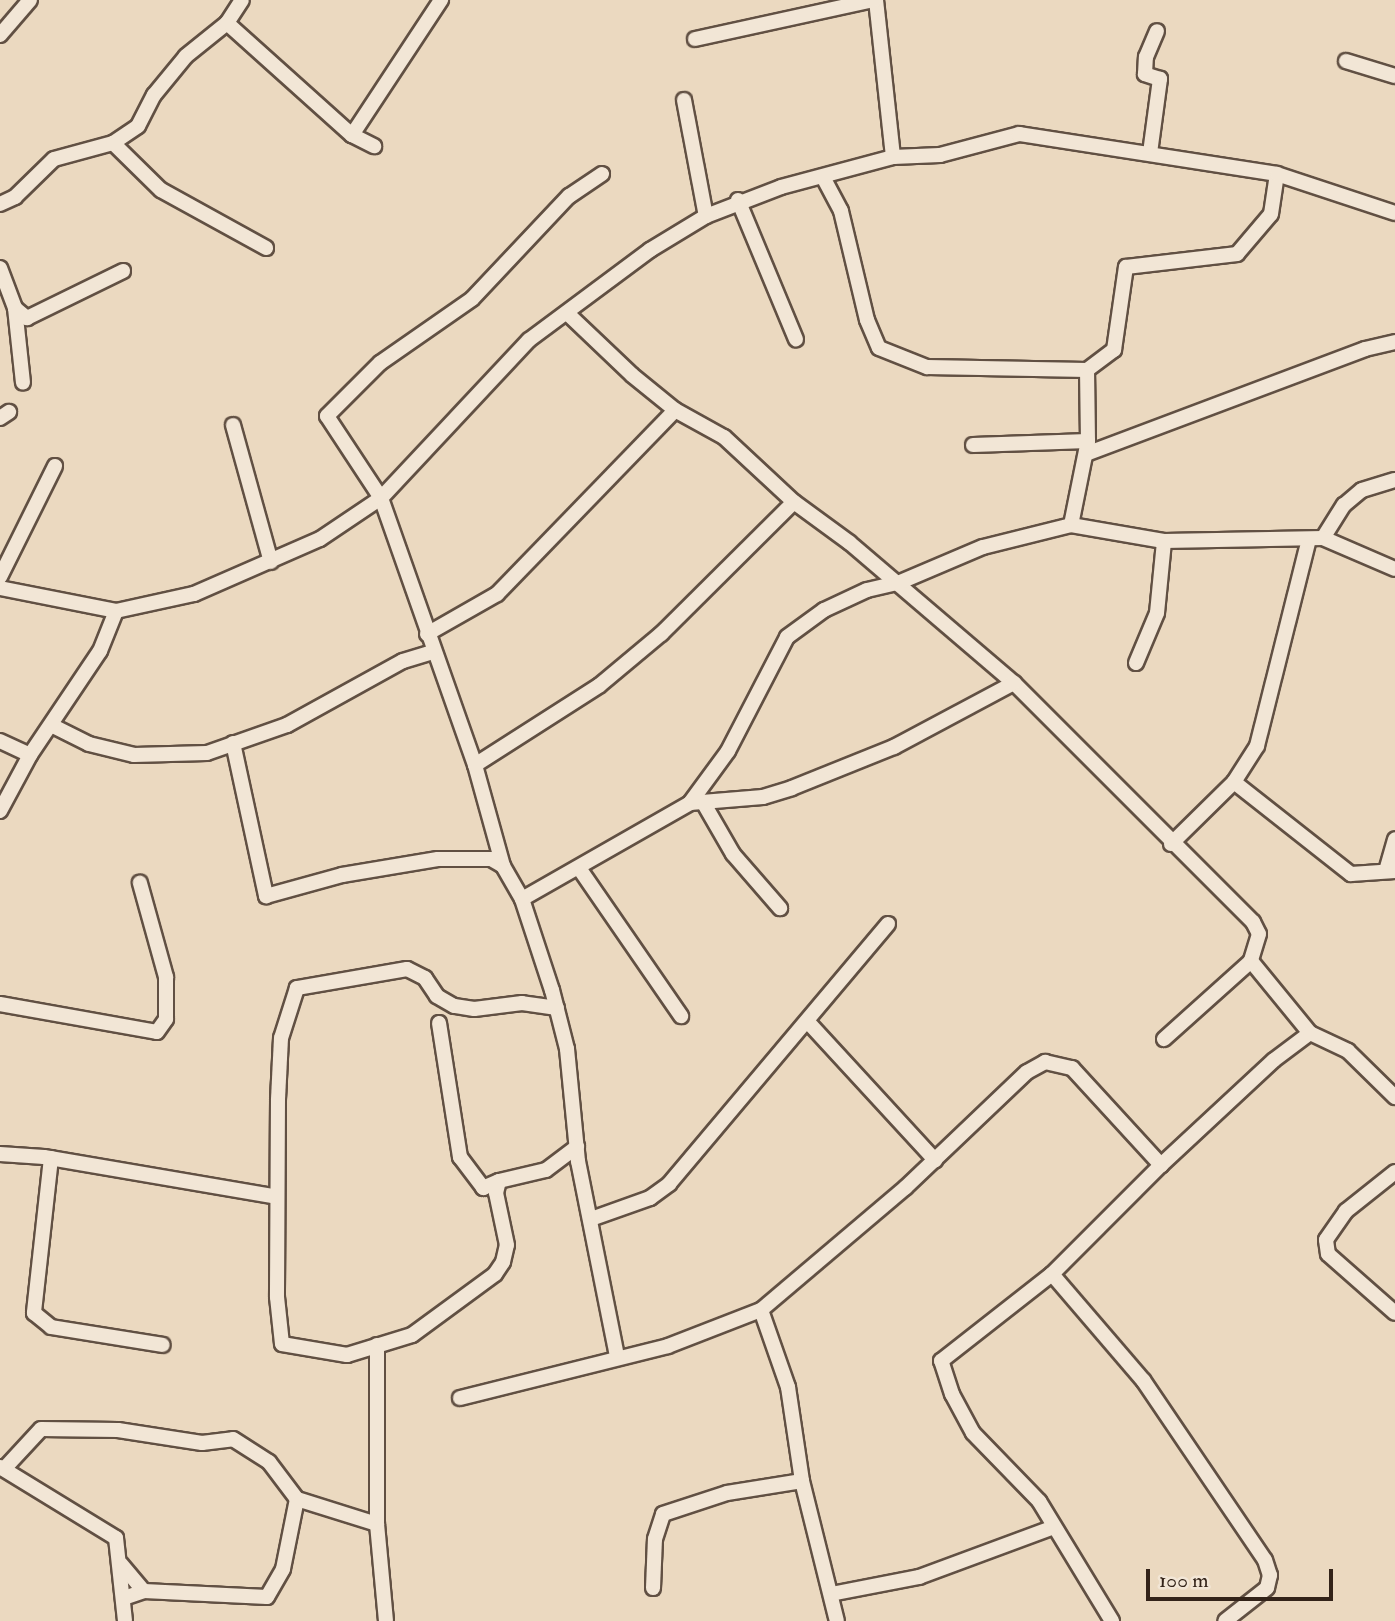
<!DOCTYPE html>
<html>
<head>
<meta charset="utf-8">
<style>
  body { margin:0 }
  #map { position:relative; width:1395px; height:1621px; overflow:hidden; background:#ebd9c0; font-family:"IM FELL Double Pica",serif }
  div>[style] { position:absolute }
  .roads { filter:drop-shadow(2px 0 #615043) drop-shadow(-2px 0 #615043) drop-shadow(0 2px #615043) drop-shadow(0 -2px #615043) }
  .minor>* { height:14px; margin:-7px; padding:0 7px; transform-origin:7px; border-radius:7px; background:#f2e6d6 }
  span { translate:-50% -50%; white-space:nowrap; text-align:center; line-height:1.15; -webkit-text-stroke:5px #f2e6d6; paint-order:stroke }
  .scale { position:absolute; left:1146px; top:1569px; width:187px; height:32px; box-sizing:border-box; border:4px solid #332319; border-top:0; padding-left:9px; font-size:21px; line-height:24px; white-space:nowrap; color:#332319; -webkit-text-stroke:5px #f2e6d6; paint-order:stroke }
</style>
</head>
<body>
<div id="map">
  <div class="roads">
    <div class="minor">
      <div style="left:876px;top:0;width:158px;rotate:83.8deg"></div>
      <div style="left:227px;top:23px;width:168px;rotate:41.9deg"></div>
      <div style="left:352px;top:135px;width:25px;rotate:27deg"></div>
      <div style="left:0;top:35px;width:46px;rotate:-49.4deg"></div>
      <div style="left:695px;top:39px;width:183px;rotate:-12.3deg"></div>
      <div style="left:1346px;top:61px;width:51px;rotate:17deg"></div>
      <div style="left:684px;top:100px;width:118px;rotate:79.3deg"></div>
      <div style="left:352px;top:135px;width:162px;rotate:-56.6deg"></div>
      <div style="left:113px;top:143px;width:67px;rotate:44.4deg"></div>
      <div style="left:161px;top:190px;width:120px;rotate:28.9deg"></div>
      <div style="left:1150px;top:153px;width:75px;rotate:-82.3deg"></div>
      <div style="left:1160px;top:79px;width:16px;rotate:-162deg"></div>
      <div style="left:1145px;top:74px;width:17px;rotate:-87deg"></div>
      <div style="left:1146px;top:57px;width:28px;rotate:-67deg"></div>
      <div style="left:602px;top:174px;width:40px;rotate:146deg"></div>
      <div style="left:569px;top:196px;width:141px;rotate:133.3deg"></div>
      <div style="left:472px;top:299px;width:112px;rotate:145.2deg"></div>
      <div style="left:380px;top:363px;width:75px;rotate:135deg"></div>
      <div style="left:327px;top:416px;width:98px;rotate:56.6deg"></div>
      <div style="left:381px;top:498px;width:283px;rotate:70.6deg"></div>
      <div style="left:475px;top:765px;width:105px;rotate:74.5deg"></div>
      <div style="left:503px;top:866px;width:38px;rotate:60deg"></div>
      <div style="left:522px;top:899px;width:96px;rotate:71.8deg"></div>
      <div style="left:552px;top:990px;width:61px;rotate:75.7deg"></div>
      <div style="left:567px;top:1049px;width:113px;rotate:84.4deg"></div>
      <div style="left:578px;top:1161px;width:199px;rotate:78.7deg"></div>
      <div style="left:823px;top:177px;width:38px;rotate:62deg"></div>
      <div style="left:841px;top:211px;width:112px;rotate:76.6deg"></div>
      <div style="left:867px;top:320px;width:30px;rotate:67deg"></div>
      <div style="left:879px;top:348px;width:52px;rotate:21.6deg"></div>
      <div style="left:927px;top:367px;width:160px;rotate:1.1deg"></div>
      <div style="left:1087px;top:370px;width:34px;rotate:-37deg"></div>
      <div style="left:1114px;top:350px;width:84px;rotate:-81.8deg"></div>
      <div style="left:1126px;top:267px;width:112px;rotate:-6.7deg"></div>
      <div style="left:1237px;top:254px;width:52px;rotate:-49.6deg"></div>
      <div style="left:1271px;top:214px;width:40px;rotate:-81.5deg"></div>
      <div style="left:738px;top:200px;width:151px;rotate:67.4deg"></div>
      <div style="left:0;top:204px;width:17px;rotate:-25deg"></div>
      <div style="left:15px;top:197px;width:54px;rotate:-44.3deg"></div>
      <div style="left:54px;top:159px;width:61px;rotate:-15.2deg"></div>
      <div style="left:113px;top:143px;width:30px;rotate:-34deg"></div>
      <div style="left:138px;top:126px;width:35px;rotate:-63deg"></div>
      <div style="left:154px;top:95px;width:50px;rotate:-50.6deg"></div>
      <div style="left:186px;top:56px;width:53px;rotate:-38.8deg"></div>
      <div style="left:227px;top:23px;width:27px;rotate:-57deg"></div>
      <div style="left:0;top:268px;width:43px;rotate:69.4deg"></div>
      <div style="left:15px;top:308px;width:16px;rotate:40deg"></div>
      <div style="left:27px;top:318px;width:107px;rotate:-26.1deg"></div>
      <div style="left:15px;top:308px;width:75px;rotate:83.9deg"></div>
      <div style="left:568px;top:314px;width:88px;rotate:43.6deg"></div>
      <div style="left:632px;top:375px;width:55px;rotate:39.1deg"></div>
      <div style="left:675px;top:410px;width:56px;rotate:28.9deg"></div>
      <div style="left:724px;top:437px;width:96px;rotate:42.9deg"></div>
      <div style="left:794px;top:502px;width:69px;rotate:36.2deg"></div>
      <div style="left:850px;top:543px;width:216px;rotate:40.5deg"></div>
      <div style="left:1014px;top:683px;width:338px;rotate:45deg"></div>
      <div style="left:1253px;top:922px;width:13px;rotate:63deg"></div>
      <div style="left:1259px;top:934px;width:28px;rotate:107deg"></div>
      <div style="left:1251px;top:961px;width:117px;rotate:138.1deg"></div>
      <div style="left:0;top:418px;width:11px;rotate:-34deg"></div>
      <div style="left:233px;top:425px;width:142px;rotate:74.5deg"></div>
      <div style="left:973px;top:445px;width:115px;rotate:-2deg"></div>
      <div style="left:1086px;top:454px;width:298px;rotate:-20.6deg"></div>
      <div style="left:1365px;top:349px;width:31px;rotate:-13deg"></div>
      <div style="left:1071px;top:525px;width:86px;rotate:-78.6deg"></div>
      <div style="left:1088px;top:441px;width:71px;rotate:-90.8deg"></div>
      <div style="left:1323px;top:538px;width:39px;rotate:-58deg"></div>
      <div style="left:1344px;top:505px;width:23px;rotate:-40deg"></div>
      <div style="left:1362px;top:490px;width:34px;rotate:-17deg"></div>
      <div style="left:0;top:577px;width:124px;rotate:-63.6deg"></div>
      <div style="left:0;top:588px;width:118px;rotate:11.2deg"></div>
      <div style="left:116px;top:611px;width:80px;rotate:-12.3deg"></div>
      <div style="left:194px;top:594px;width:137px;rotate:-23.6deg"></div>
      <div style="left:320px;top:539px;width:73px;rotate:-33.9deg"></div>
      <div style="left:381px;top:498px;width:216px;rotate:-46.9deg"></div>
      <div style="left:529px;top:340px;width:151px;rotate:-36.6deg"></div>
      <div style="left:650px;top:250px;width:66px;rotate:-31.3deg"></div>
      <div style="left:706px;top:216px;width:80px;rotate:-21.1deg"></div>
      <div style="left:781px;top:187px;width:116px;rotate:-15deg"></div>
      <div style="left:893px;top:157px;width:47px;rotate:-2.4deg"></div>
      <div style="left:940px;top:155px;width:82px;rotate:-14.9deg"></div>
      <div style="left:1019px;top:134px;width:261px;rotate:8.8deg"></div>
      <div style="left:1277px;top:174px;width:124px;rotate:18.3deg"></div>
      <div style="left:427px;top:634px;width:81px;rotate:-29.7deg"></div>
      <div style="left:497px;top:594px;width:256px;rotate:-45.9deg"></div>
      <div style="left:1136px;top:663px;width:54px;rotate:-67.2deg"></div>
      <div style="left:1157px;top:613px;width:72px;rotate:-84.4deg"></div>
      <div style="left:51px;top:725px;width:42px;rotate:26.6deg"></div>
      <div style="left:89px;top:744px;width:46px;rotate:13.7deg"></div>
      <div style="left:134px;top:755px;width:73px;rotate:-1.6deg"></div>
      <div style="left:207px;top:753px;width:85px;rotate:-19.3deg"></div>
      <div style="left:287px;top:725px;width:132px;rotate:-28.9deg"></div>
      <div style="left:403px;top:661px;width:31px;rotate:-17deg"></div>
      <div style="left:0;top:741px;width:33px;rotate:25deg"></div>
      <div style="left:233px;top:743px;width:157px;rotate:77.8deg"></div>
      <div style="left:266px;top:896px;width:79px;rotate:-15.4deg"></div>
      <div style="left:342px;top:875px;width:97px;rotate:-9.5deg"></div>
      <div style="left:438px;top:859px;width:53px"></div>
      <div style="left:491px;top:859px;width:14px;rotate:30deg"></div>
      <div style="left:475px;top:765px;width:148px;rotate:-32.6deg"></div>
      <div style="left:600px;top:685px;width:80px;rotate:-39.9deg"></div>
      <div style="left:661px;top:634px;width:187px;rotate:-44.8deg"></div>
      <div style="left:1234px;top:782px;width:149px;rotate:38.2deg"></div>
      <div style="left:1351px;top:874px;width:44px;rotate:-3.9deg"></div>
      <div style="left:703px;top:802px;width:60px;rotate:60deg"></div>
      <div style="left:733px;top:854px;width:72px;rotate:49deg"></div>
      <div style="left:690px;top:803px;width:73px;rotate:-4.7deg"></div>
      <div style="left:763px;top:797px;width:30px;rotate:-17deg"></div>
      <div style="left:792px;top:788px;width:110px;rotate:-21.9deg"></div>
      <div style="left:894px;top:747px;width:136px;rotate:-28.1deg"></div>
      <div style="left:0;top:811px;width:64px;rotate:-61.8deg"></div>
      <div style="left:30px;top:755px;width:125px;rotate:-56.1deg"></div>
      <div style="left:100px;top:651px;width:43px;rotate:-68.2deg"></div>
      <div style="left:1171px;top:844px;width:88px;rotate:-44.5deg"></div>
      <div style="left:1234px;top:782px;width:43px;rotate:-57.4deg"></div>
      <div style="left:1257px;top:746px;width:213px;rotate:-75.9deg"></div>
      <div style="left:579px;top:868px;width:180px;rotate:55.4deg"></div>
      <div style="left:1386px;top:871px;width:33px;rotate:-74deg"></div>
      <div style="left:522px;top:899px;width:193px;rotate:-29.7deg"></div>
      <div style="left:690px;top:803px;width:64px;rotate:-53.8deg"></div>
      <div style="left:728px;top:751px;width:128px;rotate:-62.6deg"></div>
      <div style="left:787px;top:637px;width:46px;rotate:-36.1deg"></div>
      <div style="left:824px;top:610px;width:47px;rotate:-24.9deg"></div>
      <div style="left:867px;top:590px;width:32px;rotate:-13deg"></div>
      <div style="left:898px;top:583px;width:92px;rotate:-23deg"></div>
      <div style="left:983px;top:547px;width:91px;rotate:-14deg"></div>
      <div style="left:1071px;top:525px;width:94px;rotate:9.8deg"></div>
      <div style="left:1164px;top:541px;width:159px;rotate:-1.1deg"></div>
      <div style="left:1323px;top:538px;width:78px;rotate:23.3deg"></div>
      <div style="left:1251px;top:961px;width:93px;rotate:50.7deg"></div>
      <div style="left:0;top:1004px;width:159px;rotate:10.1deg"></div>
      <div style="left:157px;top:1032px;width:16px;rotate:-55deg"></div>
      <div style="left:166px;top:1019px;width:42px;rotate:-90deg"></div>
      <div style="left:166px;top:977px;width:98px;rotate:-105.5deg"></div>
      <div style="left:557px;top:1008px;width:35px;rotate:-172deg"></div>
      <div style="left:522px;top:1003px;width:48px;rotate:172.9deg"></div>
      <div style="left:474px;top:1009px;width:20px;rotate:-171deg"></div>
      <div style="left:454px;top:1006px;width:20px;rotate:-150deg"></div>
      <div style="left:437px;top:996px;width:22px;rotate:-124deg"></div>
      <div style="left:425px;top:978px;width:20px;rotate:-153deg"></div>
      <div style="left:407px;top:969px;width:112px;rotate:170.2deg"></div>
      <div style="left:297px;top:988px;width:52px;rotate:107.7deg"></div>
      <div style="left:281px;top:1038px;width:62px;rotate:92.8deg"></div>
      <div style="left:278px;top:1100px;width:197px;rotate:90.3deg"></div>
      <div style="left:277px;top:1297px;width:47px;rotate:83.9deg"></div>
      <div style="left:282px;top:1344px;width:66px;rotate:9.6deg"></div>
      <div style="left:347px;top:1355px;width:68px;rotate:-17.1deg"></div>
      <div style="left:412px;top:1335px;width:103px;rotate:-36.3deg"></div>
      <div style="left:495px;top:1274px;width:14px;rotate:-56deg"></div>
      <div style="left:503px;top:1262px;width:17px;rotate:-77deg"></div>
      <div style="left:507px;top:1245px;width:53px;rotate:-101.9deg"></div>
      <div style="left:496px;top:1193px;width:12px;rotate:-76deg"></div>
      <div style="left:499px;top:1181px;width:48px;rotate:-13.2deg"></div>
      <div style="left:546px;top:1170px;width:39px;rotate:-37deg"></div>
      <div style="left:808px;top:1022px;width:188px;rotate:47.4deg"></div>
      <div style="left:439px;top:1023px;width:136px;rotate:81.1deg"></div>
      <div style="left:460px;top:1157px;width:39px;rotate:53deg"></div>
      <div style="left:483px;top:1188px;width:17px;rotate:-24deg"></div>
      <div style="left:0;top:1154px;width:44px;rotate:3.9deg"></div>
      <div style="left:44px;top:1157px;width:236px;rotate:9.7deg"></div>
      <div style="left:51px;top:1158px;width:156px;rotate:96.3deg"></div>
      <div style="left:34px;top:1313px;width:22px;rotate:39deg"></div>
      <div style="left:51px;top:1327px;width:113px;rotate:9.1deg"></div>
      <div style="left:1395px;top:1172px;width:63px;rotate:141.5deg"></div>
      <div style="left:1346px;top:1211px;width:35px;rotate:125deg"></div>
      <div style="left:1326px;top:1240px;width:14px;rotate:82deg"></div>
      <div style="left:1328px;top:1254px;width:89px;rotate:41.4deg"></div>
      <div style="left:591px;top:1219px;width:63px;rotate:-19.6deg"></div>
      <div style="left:650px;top:1198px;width:24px;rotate:-36deg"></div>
      <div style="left:669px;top:1184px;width:340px;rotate:-49.9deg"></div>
      <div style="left:1052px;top:1274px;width:140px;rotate:49.4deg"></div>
      <div style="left:1143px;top:1380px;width:217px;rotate:55.9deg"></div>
      <div style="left:1265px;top:1560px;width:16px;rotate:72deg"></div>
      <div style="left:1270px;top:1575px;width:13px;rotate:103deg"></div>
      <div style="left:1267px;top:1588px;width:53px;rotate:141.8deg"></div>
      <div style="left:761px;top:1310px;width:82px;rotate:70.7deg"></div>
      <div style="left:788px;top:1387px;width:95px;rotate:81.5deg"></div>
      <div style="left:802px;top:1481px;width:144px;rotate:76deg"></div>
      <div style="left:377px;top:1345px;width:179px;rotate:90deg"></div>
      <div style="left:377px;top:1524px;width:97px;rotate:84.7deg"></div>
      <div style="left:460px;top:1398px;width:214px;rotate:-14deg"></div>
      <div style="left:668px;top:1346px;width:100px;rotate:-21.2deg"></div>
      <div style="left:761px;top:1310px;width:189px;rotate:-40.3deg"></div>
      <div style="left:905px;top:1188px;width:168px;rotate:-43.6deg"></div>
      <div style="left:1027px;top:1072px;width:21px;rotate:-29deg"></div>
      <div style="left:1045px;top:1062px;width:28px;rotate:13deg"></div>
      <div style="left:1072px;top:1068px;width:132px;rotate:47.5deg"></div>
      <div style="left:0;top:1467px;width:136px;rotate:31.5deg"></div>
      <div style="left:116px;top:1538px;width:83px;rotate:83.8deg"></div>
      <div style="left:4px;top:1469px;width:54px;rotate:-47.2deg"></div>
      <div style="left:41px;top:1429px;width:77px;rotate:0.7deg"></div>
      <div style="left:118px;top:1430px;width:85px;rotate:8.8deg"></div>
      <div style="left:202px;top:1443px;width:31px;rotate:-7deg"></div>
      <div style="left:233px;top:1439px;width:43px;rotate:32.6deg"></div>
      <div style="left:269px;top:1462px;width:46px;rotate:52.9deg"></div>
      <div style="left:297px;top:1499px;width:84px;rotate:17.4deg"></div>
      <div style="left:121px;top:1564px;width:35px;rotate:50deg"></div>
      <div style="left:653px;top:1588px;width:49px;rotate:-87.7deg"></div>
      <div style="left:655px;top:1539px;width:26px;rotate:-72deg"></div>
      <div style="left:663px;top:1514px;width:67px;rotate:-18.2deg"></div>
      <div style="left:727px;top:1493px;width:76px;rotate:-9.1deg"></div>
      <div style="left:831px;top:1594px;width:90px;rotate:-10.9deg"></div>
      <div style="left:919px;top:1577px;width:144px;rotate:-20.3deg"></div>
      <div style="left:124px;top:1598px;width:21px;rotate:-19deg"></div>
      <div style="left:144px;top:1591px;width:123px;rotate:2.8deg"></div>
      <div style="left:267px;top:1597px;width:32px;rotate:-60deg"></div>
      <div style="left:283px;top:1569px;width:71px;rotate:-78.7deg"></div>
      <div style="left:1112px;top:1621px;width:140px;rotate:-121.3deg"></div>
      <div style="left:1039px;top:1501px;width:95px;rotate:-134.1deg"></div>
      <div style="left:973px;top:1433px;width:44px;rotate:-118.3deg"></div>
      <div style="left:952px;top:1394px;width:35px;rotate:-108deg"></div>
      <div style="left:941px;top:1361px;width:141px;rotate:-38.1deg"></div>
      <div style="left:1052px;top:1274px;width:154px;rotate:-45deg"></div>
      <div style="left:1161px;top:1165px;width:154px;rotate:-42.9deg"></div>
      <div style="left:1274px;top:1060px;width:45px;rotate:-36.9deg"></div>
      <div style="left:1310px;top:1033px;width:42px;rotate:25.3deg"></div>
      <div style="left:1348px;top:1051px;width:66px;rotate:44.4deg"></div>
    </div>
  </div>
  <div class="scale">100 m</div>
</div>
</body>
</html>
